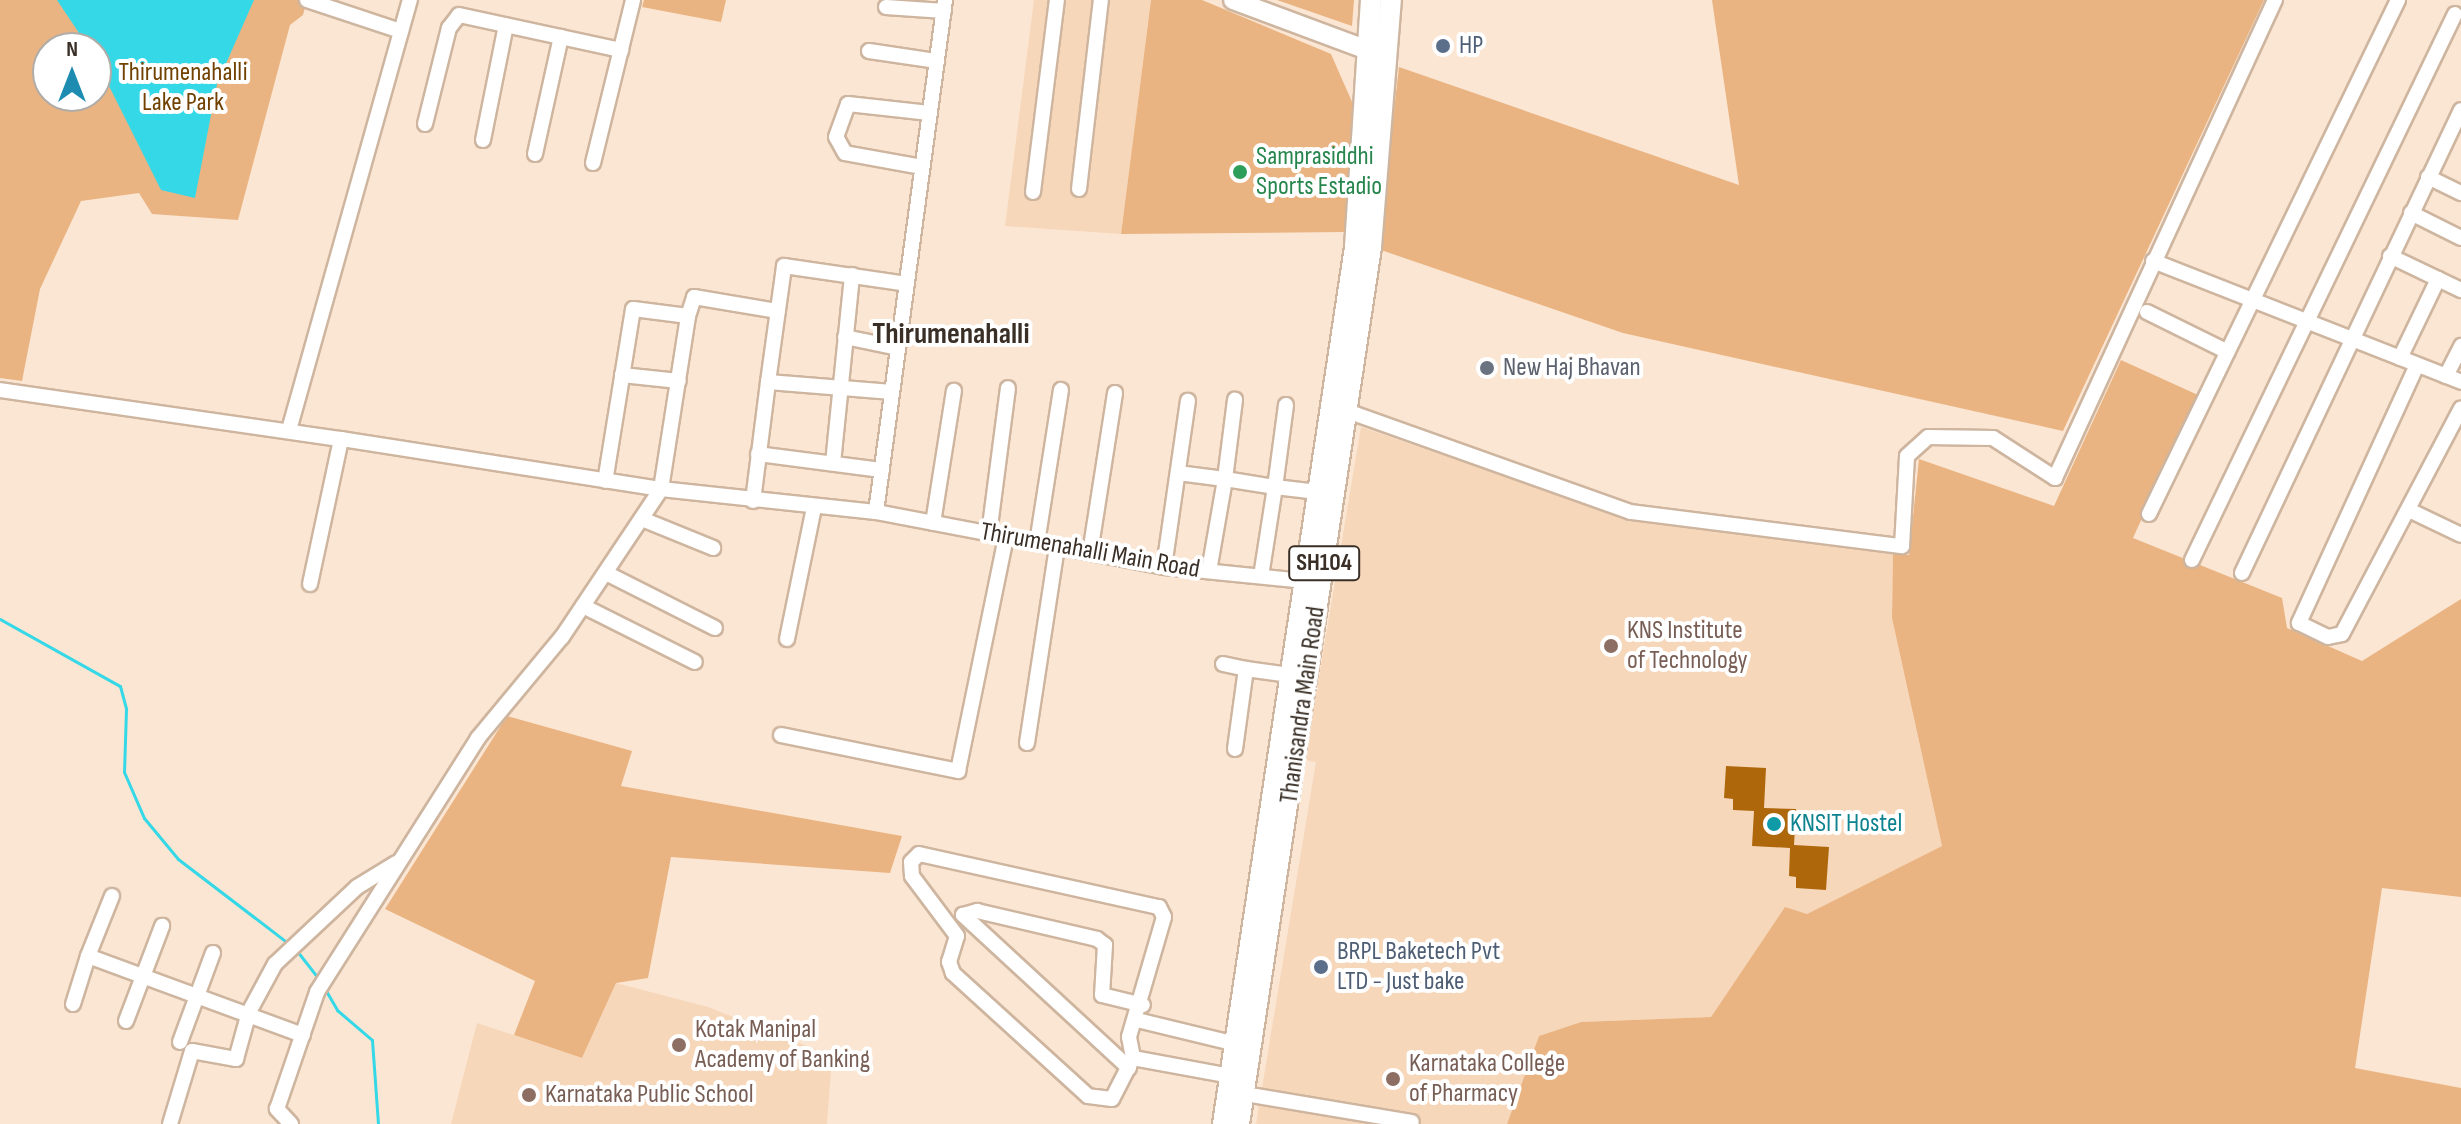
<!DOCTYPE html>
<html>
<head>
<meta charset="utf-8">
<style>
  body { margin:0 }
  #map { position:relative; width:2461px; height:1124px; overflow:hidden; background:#fbe6d3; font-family:"Sofia Sans Condensed",sans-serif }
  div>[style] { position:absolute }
  .built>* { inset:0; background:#f7d7ba }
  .green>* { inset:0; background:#eab482 }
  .water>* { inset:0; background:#34d8e7 }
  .stream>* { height:3px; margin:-1.5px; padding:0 1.5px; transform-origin:1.5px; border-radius:1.5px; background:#34d8e7 }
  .building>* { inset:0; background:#ae670b }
  .roads { filter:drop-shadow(2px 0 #ceb59f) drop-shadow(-2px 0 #ceb59f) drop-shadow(0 2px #ceb59f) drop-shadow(0 -2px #ceb59f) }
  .street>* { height:14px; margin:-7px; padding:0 7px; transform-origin:7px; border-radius:7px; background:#fff }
  .secondary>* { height:18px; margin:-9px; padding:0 9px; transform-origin:9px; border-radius:9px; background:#fff }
  .primary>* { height:20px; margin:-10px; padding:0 10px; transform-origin:10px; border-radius:10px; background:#fff }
  .dots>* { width:22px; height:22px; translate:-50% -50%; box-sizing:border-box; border:4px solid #fff; border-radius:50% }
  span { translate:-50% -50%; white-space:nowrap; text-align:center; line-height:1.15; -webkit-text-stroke:8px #fff; paint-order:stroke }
  .shield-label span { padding:2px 6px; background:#fff; border:2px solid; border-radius:6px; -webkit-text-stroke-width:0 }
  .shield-label { font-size:24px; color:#392f26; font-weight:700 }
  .service-label { font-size:26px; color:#4e5e75 }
  .left { translate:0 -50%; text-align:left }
  .park-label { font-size:26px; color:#714102 }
  .leisure-label { font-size:26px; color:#27864d }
  .worship-label { font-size:26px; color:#5b616d }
  .street-label { font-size:26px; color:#392f26 }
  .education-label { font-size:26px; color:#785e54 }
  .culture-label { font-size:26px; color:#0d838f }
  .quarter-label { font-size:30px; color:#392f26; font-weight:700 }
  .north { position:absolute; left:32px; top:32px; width:80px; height:80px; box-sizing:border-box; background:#fff; border:2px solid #b0aca8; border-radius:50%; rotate:0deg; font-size:22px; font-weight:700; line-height:32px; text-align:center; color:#392f26 }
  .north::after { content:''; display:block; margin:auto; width:28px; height:36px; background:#1e8bb1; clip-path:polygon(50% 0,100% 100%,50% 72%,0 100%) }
</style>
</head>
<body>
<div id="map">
  <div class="built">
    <div style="clip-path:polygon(1034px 0,1151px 0,1121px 234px,1005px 226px)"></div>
    <div style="clip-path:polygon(1361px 427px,1631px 520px,1893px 554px,1892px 618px,1942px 846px,1807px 914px,1785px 908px,1711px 1017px,1581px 1022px,1539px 1036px,1507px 1124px,1256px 1124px,1316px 762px,1305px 760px)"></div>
    <div style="clip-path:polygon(616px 983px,708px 1007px,832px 1056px,827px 1124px,451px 1124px,477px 1023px,582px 1058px)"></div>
  </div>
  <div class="green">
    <div style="clip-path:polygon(evenodd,0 0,307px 0,303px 15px,290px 25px,238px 220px,152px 214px,139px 193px,81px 201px,40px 289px,22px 381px,0 378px,0 0,48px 48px,96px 48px,96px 96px,48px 96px,48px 48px)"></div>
    <div style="clip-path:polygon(644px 0,726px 0,721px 22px,642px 7px)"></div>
    <div style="clip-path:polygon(1151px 0,1202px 0,1331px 54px,1356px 111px,1346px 232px,1121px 234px)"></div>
    <div style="clip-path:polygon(1277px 0,1354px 0,1352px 26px)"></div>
    <div style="clip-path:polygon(1712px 0,2264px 0,2063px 431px,1623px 333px,1378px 249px,1399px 67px,1739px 185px)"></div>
    <div style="clip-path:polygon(2121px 360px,2198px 395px,2133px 538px,2282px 598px,2287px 628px,2362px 661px,2461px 599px,2461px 897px,2382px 888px,2355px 1068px,2461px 1088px,2461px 1124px,1507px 1124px,1539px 1036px,1581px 1022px,1711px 1017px,1785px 907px,1807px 914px,1942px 846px,1892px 618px,1893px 554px,1909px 555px,1919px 459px,2054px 506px)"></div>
    <div style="clip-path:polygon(507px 716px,632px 751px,621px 786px,902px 836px,890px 873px,671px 857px,648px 978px,616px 983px,582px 1058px,514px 1035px,535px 981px,385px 909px)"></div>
  </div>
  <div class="water">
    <div style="clip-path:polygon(57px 0,254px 0,217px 84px,195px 198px,161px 190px,96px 60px,96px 48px,89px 48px)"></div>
  </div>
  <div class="stream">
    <div style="left:0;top:619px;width:137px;rotate:29.2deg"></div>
    <div style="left:120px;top:686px;width:24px;rotate:75deg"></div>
    <div style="left:126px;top:709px;width:63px;rotate:91.8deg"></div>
    <div style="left:124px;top:772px;width:50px;rotate:66.5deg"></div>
    <div style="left:144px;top:818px;width:53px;rotate:50.3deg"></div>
    <div style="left:178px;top:859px;width:138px;rotate:37.4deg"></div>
    <div style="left:297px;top:951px;width:36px;rotate:52deg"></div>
    <div style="left:325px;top:989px;width:24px;rotate:60deg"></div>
    <div style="left:337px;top:1010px;width:46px;rotate:40.6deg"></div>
    <div style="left:372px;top:1040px;width:84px;rotate:85.9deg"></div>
  </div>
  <div class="building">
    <div style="clip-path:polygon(1726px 766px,1766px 768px,1764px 808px,1796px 809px,1794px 845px,1829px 847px,1826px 890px,1796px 888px,1796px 877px,1789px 876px,1790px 848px,1752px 846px,1754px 811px,1733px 810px,1733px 799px,1724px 798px)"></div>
  </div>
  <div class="roads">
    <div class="street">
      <div style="left:307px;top:0;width:99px;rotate:18.3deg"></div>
      <div style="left:886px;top:7px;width:58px;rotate:3.9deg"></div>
      <div style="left:869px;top:51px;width:69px;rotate:8.4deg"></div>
      <div style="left:425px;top:124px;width:99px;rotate:-76deg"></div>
      <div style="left:449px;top:28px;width:16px;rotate:-52deg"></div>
      <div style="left:459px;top:15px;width:166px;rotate:12.2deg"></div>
      <div style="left:483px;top:140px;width:117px;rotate:-78.7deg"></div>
      <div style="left:535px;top:154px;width:120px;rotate:-77.5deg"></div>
      <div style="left:593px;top:163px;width:168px;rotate:-76.2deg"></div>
      <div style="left:922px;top:167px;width:78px;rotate:-169.7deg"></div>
      <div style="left:845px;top:153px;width:18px;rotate:-119deg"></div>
      <div style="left:836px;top:137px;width:35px;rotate:-70deg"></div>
      <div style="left:848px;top:104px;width:82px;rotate:6.3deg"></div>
      <div style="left:2428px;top:177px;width:37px;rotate:26deg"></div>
      <div style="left:1079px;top:189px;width:190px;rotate:-83.4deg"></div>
      <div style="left:1033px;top:192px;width:193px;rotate:-82.9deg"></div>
      <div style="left:2411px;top:213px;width:56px;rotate:26.6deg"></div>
      <div style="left:2390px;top:256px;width:79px;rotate:25.6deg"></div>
      <div style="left:2153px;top:261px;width:331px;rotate:21.4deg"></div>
      <div style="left:2147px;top:312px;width:90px;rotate:26.3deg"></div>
      <div style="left:688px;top:316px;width:20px;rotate:-72deg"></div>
      <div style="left:694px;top:297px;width:85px;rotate:9.5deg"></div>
      <div style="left:845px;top:337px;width:54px;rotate:11.7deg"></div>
      <div style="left:2400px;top:358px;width:88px;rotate:-64.3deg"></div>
      <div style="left:2417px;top:365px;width:284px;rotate:114.6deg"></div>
      <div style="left:2299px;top:623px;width:32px;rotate:26deg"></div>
      <div style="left:2328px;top:637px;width:14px;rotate:-12deg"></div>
      <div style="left:2342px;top:634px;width:255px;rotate:-62.2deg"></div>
      <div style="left:622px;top:375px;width:57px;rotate:6deg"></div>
      <div style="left:2446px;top:376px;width:34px;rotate:-63deg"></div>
      <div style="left:0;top:390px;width:345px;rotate:8.2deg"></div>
      <div style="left:892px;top:392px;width:124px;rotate:-175.4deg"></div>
      <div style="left:768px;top:382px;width:117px;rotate:-82.1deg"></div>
      <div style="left:784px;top:266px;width:124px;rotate:8.3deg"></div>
      <div style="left:1286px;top:405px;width:83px;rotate:97.6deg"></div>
      <div style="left:1275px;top:487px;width:43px;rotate:6.6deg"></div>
      <div style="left:1347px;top:411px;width:301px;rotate:19.6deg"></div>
      <div style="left:1631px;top:512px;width:273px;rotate:7.2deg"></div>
      <div style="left:1902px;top:546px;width:90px;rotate:-86.8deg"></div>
      <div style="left:1907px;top:456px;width:28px;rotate:-42deg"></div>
      <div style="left:1928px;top:437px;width:65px;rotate:0.9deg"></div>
      <div style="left:1993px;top:438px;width:74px;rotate:32.8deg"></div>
      <div style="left:2055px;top:478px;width:526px;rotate:-65.29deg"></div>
      <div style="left:289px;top:430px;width:447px;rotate:-74.3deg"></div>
      <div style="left:758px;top:454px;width:125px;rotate:7.4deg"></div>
      <div style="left:833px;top:463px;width:189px;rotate:-84.2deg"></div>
      <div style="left:1178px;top:473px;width:47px;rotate:7.3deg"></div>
      <div style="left:1225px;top:479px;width:80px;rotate:-82.8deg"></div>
      <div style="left:753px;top:501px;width:120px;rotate:-82.8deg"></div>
      <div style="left:2411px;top:511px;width:55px;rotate:25.6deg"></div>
      <div style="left:876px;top:512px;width:293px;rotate:10.8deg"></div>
      <div style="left:1164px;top:567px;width:150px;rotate:5.7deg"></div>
      <div style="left:2149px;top:514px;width:571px;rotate:-64.15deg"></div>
      <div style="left:642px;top:519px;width:77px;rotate:22.2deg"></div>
      <div style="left:933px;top:523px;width:134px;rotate:-81deg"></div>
      <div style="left:989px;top:534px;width:147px;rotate:-82.6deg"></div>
      <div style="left:1037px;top:543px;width:155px;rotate:-81.1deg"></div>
      <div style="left:1090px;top:553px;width:162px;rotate:-81.1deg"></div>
      <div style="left:2192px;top:560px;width:606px;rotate:-64.28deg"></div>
      <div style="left:1164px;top:567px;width:168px;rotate:-81.8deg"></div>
      <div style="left:1209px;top:571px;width:93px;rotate:-80.1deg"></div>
      <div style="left:1225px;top:479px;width:51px;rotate:9.1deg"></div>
      <div style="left:1275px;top:487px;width:90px;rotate:98.9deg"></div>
      <div style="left:606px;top:573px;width:122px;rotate:26.8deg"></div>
      <div style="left:2242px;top:573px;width:512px;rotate:-64.69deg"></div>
      <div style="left:310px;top:584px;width:148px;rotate:-77.9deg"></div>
      <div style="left:341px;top:439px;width:324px;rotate:8.9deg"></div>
      <div style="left:661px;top:489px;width:216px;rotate:6.1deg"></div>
      <div style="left:876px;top:512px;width:517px;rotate:-82.32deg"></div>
      <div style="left:583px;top:606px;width:125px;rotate:26.6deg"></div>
      <div style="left:787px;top:639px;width:135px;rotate:-78.4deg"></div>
      <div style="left:1223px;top:664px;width:24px;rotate:12deg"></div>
      <div style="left:781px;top:735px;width:181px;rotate:11.5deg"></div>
      <div style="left:958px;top:771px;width:239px;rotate:-78.4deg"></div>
      <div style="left:1027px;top:743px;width:198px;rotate:-81.3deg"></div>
      <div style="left:1235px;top:749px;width:81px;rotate:-82.2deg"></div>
      <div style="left:1246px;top:669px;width:44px;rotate:7.8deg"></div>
      <div style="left:919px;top:854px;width:246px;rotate:12.5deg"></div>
      <div style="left:1159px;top:907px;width:11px;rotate:63deg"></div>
      <div style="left:1164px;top:917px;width:125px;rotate:106.3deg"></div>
      <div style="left:1129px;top:1037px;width:21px;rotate:79deg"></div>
      <div style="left:1133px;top:1058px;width:46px;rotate:117.1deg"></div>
      <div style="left:1112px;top:1099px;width:24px;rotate:-173deg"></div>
      <div style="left:1088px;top:1096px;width:183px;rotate:-137.7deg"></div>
      <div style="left:953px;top:973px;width:12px;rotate:-110deg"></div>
      <div style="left:949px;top:962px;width:27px;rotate:-73deg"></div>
      <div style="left:957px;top:936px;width:75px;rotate:-126.9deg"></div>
      <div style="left:912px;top:876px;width:14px;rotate:-94deg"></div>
      <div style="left:911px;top:862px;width:11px;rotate:-45deg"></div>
      <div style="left:112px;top:896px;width:65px;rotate:111.8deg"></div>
      <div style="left:88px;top:956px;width:229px;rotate:20.2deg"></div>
      <div style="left:73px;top:1004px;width:50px;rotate:-72.6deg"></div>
      <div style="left:1137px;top:1020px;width:102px;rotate:13.6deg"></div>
      <div style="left:126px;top:1021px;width:102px;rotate:-69.2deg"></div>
      <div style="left:180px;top:1042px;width:95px;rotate:-69.7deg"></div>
      <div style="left:1133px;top:1058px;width:100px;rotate:10.4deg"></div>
      <div style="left:1129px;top:1068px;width:226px;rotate:-137.3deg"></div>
      <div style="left:963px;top:915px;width:15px;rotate:-16deg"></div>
      <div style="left:977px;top:911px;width:123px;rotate:13.1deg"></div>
      <div style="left:1097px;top:939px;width:10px;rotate:37deg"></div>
      <div style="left:1105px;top:945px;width:50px;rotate:93.4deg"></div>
      <div style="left:1102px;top:995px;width:42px;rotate:13.7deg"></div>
      <div style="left:1245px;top:1094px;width:169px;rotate:9.5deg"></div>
      <div style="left:170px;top:1124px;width:76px;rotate:-73.2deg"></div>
      <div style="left:192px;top:1051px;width:45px;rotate:10.3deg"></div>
      <div style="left:236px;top:1059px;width:49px;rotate:-74.5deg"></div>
      <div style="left:249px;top:1012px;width:55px;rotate:-61.6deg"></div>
      <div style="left:275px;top:964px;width:112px;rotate:-43.2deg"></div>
      <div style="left:357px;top:887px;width:46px;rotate:-31.6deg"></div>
      <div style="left:291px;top:1124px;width:21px;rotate:-133deg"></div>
      <div style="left:277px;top:1109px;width:124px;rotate:-71.1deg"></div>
      <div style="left:317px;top:992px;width:301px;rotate:-57.6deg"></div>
      <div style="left:478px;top:738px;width:131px;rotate:-50.3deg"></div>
      <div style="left:562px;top:637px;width:178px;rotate:-56.2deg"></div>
      <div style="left:661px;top:489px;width:175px;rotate:-81.1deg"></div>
      <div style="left:688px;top:316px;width:55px;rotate:-172.7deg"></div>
      <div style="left:633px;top:309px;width:174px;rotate:99.2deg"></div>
    </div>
    <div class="secondary">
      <div style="left:1233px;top:0;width:158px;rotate:20.4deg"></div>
    </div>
    <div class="primary">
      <div style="left:1223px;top:1124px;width:887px;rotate:-81.44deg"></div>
      <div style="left:1355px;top:247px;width:248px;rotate:-86.3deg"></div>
      <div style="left:1239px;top:1124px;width:887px;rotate:-81.44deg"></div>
      <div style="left:1371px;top:247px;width:248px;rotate:-85.4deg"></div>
    </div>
  </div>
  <div class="dots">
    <div style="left:1443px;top:46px;background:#5c6f8a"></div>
    <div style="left:1240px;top:172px;background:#2e9e5b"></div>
    <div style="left:1487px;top:368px;background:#6b7280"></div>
    <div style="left:1611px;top:646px;background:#8d6e63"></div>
    <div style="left:1774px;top:824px;background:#0f9aa8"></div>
    <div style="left:1321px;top:967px;background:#5c6f8a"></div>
    <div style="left:679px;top:1045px;background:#8d6e63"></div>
    <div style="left:1393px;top:1079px;background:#8d6e63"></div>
    <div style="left:529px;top:1095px;background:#8d6e63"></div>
  </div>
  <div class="shield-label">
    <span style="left:1324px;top:563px">SH104</span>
  </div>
  <div class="service-label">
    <span class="left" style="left:1459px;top:46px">HP</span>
    <span class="left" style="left:1337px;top:967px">BRPL Baketech Pvt<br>LTD - Just bake</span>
  </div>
  <div class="park-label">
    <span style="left:183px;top:88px">Thirumenahalli<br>Lake Park</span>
  </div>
  <div class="leisure-label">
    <span class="left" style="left:1256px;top:172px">Samprasiddhi<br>Sports Estadio</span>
  </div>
  <div class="worship-label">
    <span class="left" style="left:1503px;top:368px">New Haj Bhavan</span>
  </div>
  <div class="street-label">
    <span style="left:1090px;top:551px;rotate:10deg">Thirumenahalli Main Road</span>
    <span style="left:1303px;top:705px;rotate:-82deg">Thanisandra Main Road</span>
  </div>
  <div class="education-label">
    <span class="left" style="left:1627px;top:646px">KNS Institute<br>of Technology</span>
    <span class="left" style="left:695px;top:1045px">Kotak Manipal<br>Academy of Banking</span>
    <span class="left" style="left:1409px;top:1079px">Karnataka College<br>of Pharmacy</span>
    <span class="left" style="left:545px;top:1095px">Karnataka Public School</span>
  </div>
  <div class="culture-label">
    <span class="left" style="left:1790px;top:824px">KNSIT Hostel</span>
  </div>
  <div class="quarter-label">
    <span style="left:951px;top:334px">Thirumenahalli</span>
  </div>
  <div class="north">N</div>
</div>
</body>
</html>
